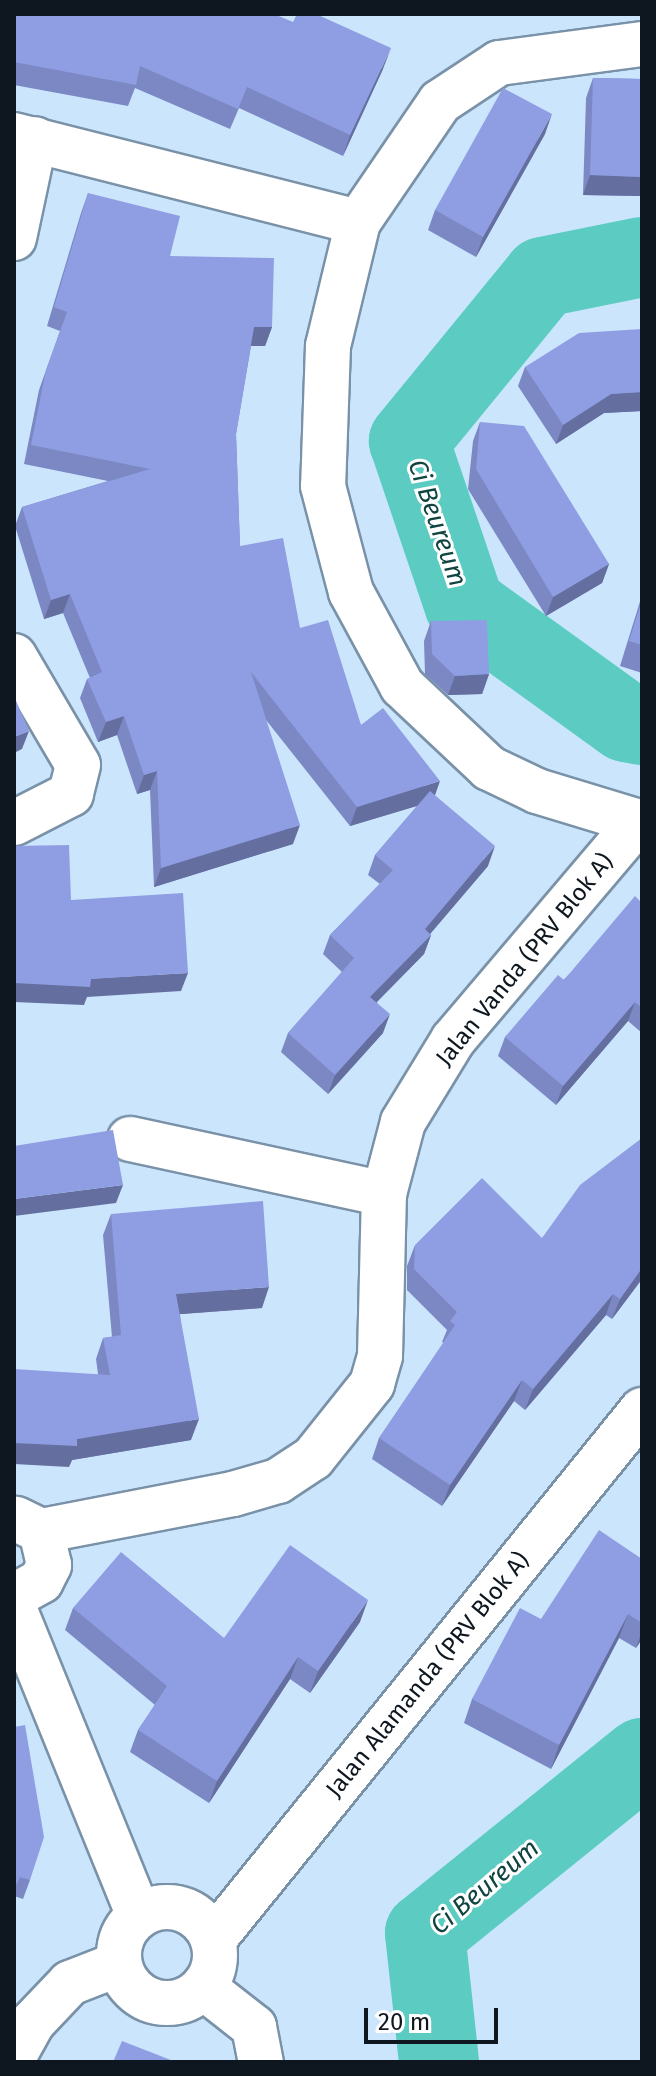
<!DOCTYPE html>
<html>
<head>
<meta charset="utf-8">
<style>
  body { margin:0 }
  #map { position:relative; width:656px; height:2076px; overflow:hidden; background:#cbe5fd; font-family:"Fira Sans",sans-serif }
  div>[style] { position:absolute }
  .river>* { height:80px; margin:-40px; padding:0 40px; transform-origin:40px; border-radius:40px; background:#5cccc2 }
  .roads { filter:drop-shadow(2px 0 #7a92a8) drop-shadow(-2px 0 #7a92a8) drop-shadow(0 2px #7a92a8) drop-shadow(0 -2px #7a92a8) }
  .street>* { height:44px; margin:-22px; padding:0 22px; transform-origin:22px; border-radius:22px; background:#fff }
  .street>.ring { margin:-22px; padding:0; box-sizing:content-box; background:none; border:44px solid #fff; border-radius:50% }
  .wall>* { inset:0; background:#7b88c3 }
  .shaded-wall>* { inset:0; background:#646f9f }
  .building>* { inset:0; background:#8f9ee3 }
  span { translate:-50% -50%; white-space:nowrap; text-align:center; line-height:1.15; -webkit-text-stroke:6px #fff; paint-order:stroke }
  .street-label { font-size:24px; color:#0e171f }
  .water-label { font-size:26px; color:#104440; font-style:italic }
  .frame { position:absolute; inset:0; border:16px solid #0e171f; pointer-events:none }
  .scale { position:absolute; left:364px; top:2008px; width:134px; height:36px; box-sizing:border-box; border:4px solid #0e171f; border-top:0; padding-left:10px; font-size:24px; line-height:28px; white-space:nowrap; color:#0e171f; -webkit-text-stroke:6px #fff; paint-order:stroke }
</style>
</head>
<body>
<div id="map">
  <div class="river">
    <div style="left:642px;top:257px;width:101px;rotate:168.6deg"></div>
    <div style="left:543px;top:277px;width:212px;rotate:129.3deg"></div>
    <div style="left:409px;top:441px;width:174px;rotate:71.3deg"></div>
    <div style="left:465px;top:606px;width:198px;rotate:35.8deg"></div>
    <div style="left:626px;top:722px;width:16px;rotate:11deg"></div>
    <div style="left:439px;top:2062px;width:130px;rotate:-96.2deg"></div>
    <div style="left:425px;top:1933px;width:279px;rotate:-38.9deg"></div>
  </div>
  <div class="roads">
    <div class="street">
      <div style="left:642px;top:44px;width:144px;rotate:172.4deg"></div>
      <div style="left:499px;top:63px;width:71px;rotate:146.5deg"></div>
      <div style="left:440px;top:102px;width:145px;rotate:124.3deg"></div>
      <div style="left:358px;top:222px;width:128px;rotate:103.6deg"></div>
      <div style="left:328px;top:346px;width:140px;rotate:92deg"></div>
      <div style="left:323px;top:486px;width:110px;rotate:75.2deg"></div>
      <div style="left:351px;top:592px;width:107px;rotate:61.5deg"></div>
      <div style="left:402px;top:686px;width:120px;rotate:43.3deg"></div>
      <div style="left:489px;top:768px;width:53px;rotate:25.6deg"></div>
      <div style="left:537px;top:791px;width:110px;rotate:16.9deg"></div>
      <div style="left:14px;top:135px;width:355px;rotate:14.2deg"></div>
      <div style="left:14px;top:238px;width:101px;rotate:-78deg"></div>
      <div style="left:14px;top:656px;width:126px;rotate:59.6deg"></div>
      <div style="left:78px;top:765px;width:30px;rotate:104deg"></div>
      <div style="left:71px;top:794px;width:64px;rotate:153deg"></div>
      <div style="left:130px;top:1139px;width:260px;rotate:12.2deg"></div>
      <div style="left:41px;top:1531px;width:196px;rotate:-10.9deg"></div>
      <div style="left:233px;top:1494px;width:47px;rotate:-16.1deg"></div>
      <div style="left:278px;top:1481px;width:42px;rotate:-33.3deg"></div>
      <div style="left:313px;top:1458px;width:95px;rotate:-51.4deg"></div>
      <div style="left:372px;top:1384px;width:29px;rotate:-74deg"></div>
      <div style="left:380px;top:1356px;width:162px;rotate:-88.6deg"></div>
      <div style="left:384px;top:1194px;width:74px;rotate:-75.2deg"></div>
      <div style="left:403px;top:1122px;width:96px;rotate:-58.6deg"></div>
      <div style="left:453px;top:1040px;width:283px;rotate:-49.7deg"></div>
      <div style="left:14px;top:1596px;width:31px;rotate:-29deg"></div>
      <div style="left:41px;top:1581px;width:18px;rotate:-63deg"></div>
      <div style="left:49px;top:1565px;width:35px;rotate:-103deg"></div>
      <div style="left:41px;top:1531px;width:28px;rotate:-154deg"></div>
      <div style="left:14px;top:1608px;width:332px;rotate:67.9deg"></div>
      <div class="ring" style="left:119px;top:1907px;width:52px;height:52px"></div>
      <div style="left:213px;top:1940px;width:682px;rotate:-51.01deg"></div>
      <div style="left:203px;top:1987px;width:65px;rotate:38.1deg"></div>
      <div style="left:254px;top:2027px;width:36px;rotate:79deg"></div>
      <div style="left:14px;top:2056px;width:38px;rotate:-61deg"></div>
      <div style="left:32px;top:2023px;width:55px;rotate:-46.5deg"></div>
      <div style="left:70px;top:1983px;width:53px;rotate:-21.2deg"></div>
    </div>
  </div>
  <div class="wall">
    <div style="clip-path:polygon(14px 14px,383px 69px,343px 156px,239px 108px,230px 129px,135px 88px,128px 106px,14px 85px)"></div>
    <div style="clip-path:polygon(593px 78px,642px 79px,641px 196px,583px 195px,586px 98px)"></div>
    <div style="clip-path:polygon(545px 134px,476px 257px,428px 230px,435px 210px)"></div>
    <div style="clip-path:polygon(88px 193px,170px 256px,272px 327px,265px 346px,251px 346px,236px 434px,240px 546px,300px 628px,361px 725px,435px 796px,488px 866px,430px 934px,431px 935px,424px 954px,377px 1002px,383px 1033px,328px 1094px,281px 1052px,288px 1033px,342px 972px,323px 954px,330px 935px,380px 884px,368px 875px,375px 855px,417px 806px,350px 826px,266px 720px,293px 844px,154px 887px,150px 790px,137px 794px,117px 735px,98px 742px,80px 698px,87px 679px,90px 678px,63px 613px,44px 619px,15px 526px,22px 507px,108px 481px,24px 464px,39px 390px,60px 331px,47px 326px,81px 213px)"></div>
    <div style="clip-path:polygon(642px 329px,642px 411px,604px 413px,556px 444px,518px 386px,525px 367px)"></div>
    <div style="clip-path:polygon(480px 422px,609px 564px,602px 583px,546px 616px,468px 489px,473px 441px)"></div>
    <div style="clip-path:polygon(642px 595px,642px 673px,620px 666px)"></div>
    <div style="clip-path:polygon(431px 621px,489px 674px,482px 694px,448px 695px,425px 674px,424px 641px)"></div>
    <div style="clip-path:polygon(642px 903px,642px 1033px,628px 1021px,556px 1105px,498px 1056px,505px 1037px)"></div>
    <div style="clip-path:polygon(642px 1138px,642px 1279px,612px 1319px,606px 1315px,525px 1410px,514px 1401px,442px 1506px,372px 1459px,379px 1438px,444px 1343px,442px 1342px,447px 1330px,407px 1290px,407px 1266px,415px 1245px,542px 1238px)"></div>
    <div style="clip-path:polygon(111px 1214px,262px 1308px,180px 1314px,191px 1440px,72px 1460px,69px 1467px,98px 1374px,96px 1359px,103px 1338px,112px 1337px,103px 1235px)"></div>
    <div style="clip-path:polygon(642px 1559px,642px 1639px,636px 1648px,619px 1638px,551px 1769px,464px 1723px,472px 1699px,541px 1619px)"></div>
    <div style="clip-path:polygon(73px 1608px,224px 1638px,360px 1622px,310px 1693px,290px 1679px,209px 1803px,130px 1752px,138px 1730px,155px 1705px,65px 1630px)"></div>
    <div style="clip-path:polygon(14px 1727px,30px 1880px,23px 1899px,14px 1896px)"></div>
  </div>
  <div class="shaded-wall">
    <div style="clip-path:polygon(391px 48px,383px 69px,343px 156px,350px 135px)"></div>
    <div style="clip-path:polygon(552px 114px,545px 134px,476px 257px,483px 237px)"></div>
    <div style="clip-path:polygon(590px 175px,642px 177px,641px 196px,583px 195px)"></div>
    <div style="clip-path:polygon(254px 327px,272px 327px,265px 346px,247px 346px)"></div>
    <div style="clip-path:polygon(642px 392px,642px 411px,604px 413px,556px 444px,563px 425px,611px 394px)"></div>
    <div style="clip-path:polygon(609px 564px,602px 583px,546px 616px,553px 597px)"></div>
    <div style="clip-path:polygon(70px 594px,63px 613px,44px 619px,51px 600px)"></div>
    <div style="clip-path:polygon(489px 674px,482px 694px,448px 695px,455px 676px)"></div>
    <div style="clip-path:polygon(124px 716px,117px 735px,98px 742px,106px 722px)"></div>
    <div style="clip-path:polygon(29px 731px,22px 749px,14px 753px,14px 737px)"></div>
    <div style="clip-path:polygon(157px 771px,150px 790px,137px 794px,144px 775px)"></div>
    <div style="clip-path:polygon(440px 781px,433px 801px,350px 826px,357px 807px)"></div>
    <div style="clip-path:polygon(300px 825px,293px 844px,154px 887px,161px 868px)"></div>
    <div style="clip-path:polygon(495px 846px,488px 866px,419px 947px,431px 935px,424px 954px,363px 1016px,370px 997px,425px 929px)"></div>
    <div style="clip-path:polygon(188px 973px,181px 991px,87px 997px,84px 1005px,14px 1002px,14px 983px)"></div>
    <div style="clip-path:polygon(635px 1002px,628px 1021px,556px 1105px,563px 1086px)"></div>
    <div style="clip-path:polygon(390px 1014px,383px 1033px,328px 1094px,335px 1075px)"></div>
    <div style="clip-path:polygon(123px 1185px,116px 1203px,14px 1216px,14px 1199px)"></div>
    <div style="clip-path:polygon(642px 1268px,642px 1279px,612px 1319px,620px 1299px)"></div>
    <div style="clip-path:polygon(269px 1287px,262px 1308px,169px 1315px,176px 1294px)"></div>
    <div style="clip-path:polygon(613px 1294px,606px 1315px,525px 1410px,533px 1389px)"></div>
    <div style="clip-path:polygon(522px 1380px,514px 1401px,442px 1506px,450px 1485px)"></div>
    <div style="clip-path:polygon(199px 1419px,191px 1440px,72px 1460px,69px 1467px,14px 1464px,14px 1443px,77px 1439px)"></div>
    <div style="clip-path:polygon(368px 1600px,360px 1622px,310px 1693px,318px 1671px)"></div>
    <div style="clip-path:polygon(628px 1614px,619px 1638px,551px 1769px,559px 1745px)"></div>
    <div style="clip-path:polygon(642px 1631px,642px 1639px,636px 1648px)"></div>
    <div style="clip-path:polygon(298px 1657px,290px 1679px,209px 1803px,217px 1781px)"></div>
  </div>
  <div class="building">
    <div style="clip-path:polygon(14px 14px,274px 14px,293px 22px,297px 14px,316px 14px,391px 48px,350px 135px,247px 87px,238px 109px,140px 66px,136px 85px,14px 62px)"></div>
    <div style="clip-path:polygon(593px 78px,642px 79px,642px 177px,590px 175px)"></div>
    <div style="clip-path:polygon(503px 88px,552px 114px,483px 237px,435px 210px)"></div>
    <div style="clip-path:polygon(88px 193px,180px 216px,170px 256px,274px 258px,272px 327px,254px 327px,236px 434px,240px 546px,283px 538px,300px 628px,328px 620px,361px 725px,383px 708px,440px 781px,357px 807px,251px 672px,300px 825px,161px 868px,157px 771px,144px 775px,124px 716px,106px 722px,87px 679px,102px 672px,70px 594px,51px 600px,22px 507px,150px 469px,31px 445px,46px 370px,67px 312px,54px 307px)"></div>
    <div style="clip-path:polygon(642px 329px,642px 392px,611px 394px,563px 425px,525px 367px,579px 333px)"></div>
    <div style="clip-path:polygon(480px 422px,524px 426px,609px 564px,553px 597px,476px 469px)"></div>
    <div style="clip-path:polygon(642px 600px,642px 645px,629px 641px)"></div>
    <div style="clip-path:polygon(487px 620px,489px 674px,455px 676px,432px 654px,431px 621px)"></div>
    <div style="clip-path:polygon(14px 696px,29px 731px,14px 737px)"></div>
    <div style="clip-path:polygon(430px 791px,495px 846px,425px 929px,431px 935px,370px 997px,390px 1014px,335px 1075px,288px 1033px,354px 958px,330px 935px,393px 870px,375px 855px)"></div>
    <div style="clip-path:polygon(69px 845px,71px 900px,183px 893px,188px 973px,91px 979px,90px 987px,14px 983px,14px 846px)"></div>
    <div style="clip-path:polygon(635px 896px,642px 903px,642px 1008px,635px 1002px,563px 1086px,505px 1037px,558px 975px,564px 980px)"></div>
    <div style="clip-path:polygon(113px 1130px,123px 1185px,14px 1199px,14px 1146px)"></div>
    <div style="clip-path:polygon(642px 1138px,642px 1268px,620px 1299px,613px 1294px,533px 1389px,522px 1380px,450px 1485px,379px 1438px,455px 1325px,450px 1321px,457px 1312px,414px 1269px,415px 1245px,482px 1178px,542px 1238px,580px 1185px)"></div>
    <div style="clip-path:polygon(263px 1201px,269px 1287px,176px 1294px,199px 1419px,77px 1439px,77px 1446px,14px 1443px,14px 1369px,110px 1375px,103px 1338px,121px 1335px,111px 1214px)"></div>
    <div style="clip-path:polygon(599px 1530px,642px 1559px,642px 1623px,628px 1614px,559px 1745px,472px 1699px,520px 1608px,541px 1619px)"></div>
    <div style="clip-path:polygon(290px 1545px,368px 1600px,318px 1671px,298px 1657px,217px 1781px,138px 1730px,167px 1686px,73px 1608px,121px 1552px,224px 1638px)"></div>
    <div style="clip-path:polygon(25px 1725px,44px 1837px,30px 1880px,20px 1877px,14px 1890px,14px 1727px)"></div>
    <div style="clip-path:polygon(122px 2041px,176px 2062px,113px 2062px)"></div>
  </div>
  <div class="street-label">
    <span style="left:525px;top:960px;rotate:-51deg">Jalan Vanda (PRV Blok A)</span>
    <span style="left:428px;top:1675px;rotate:-51deg">Jalan Alamanda (PRV Blok A)</span>
  </div>
  <div class="water-label">
    <span style="left:437px;top:523px;rotate:71deg">Ci Beureum</span>
    <span style="left:485px;top:1887px;rotate:-40deg">Ci Beureum</span>
  </div>
  <div class="frame"></div>
  <div class="scale">20 m</div>
</div>
</body>
</html>
